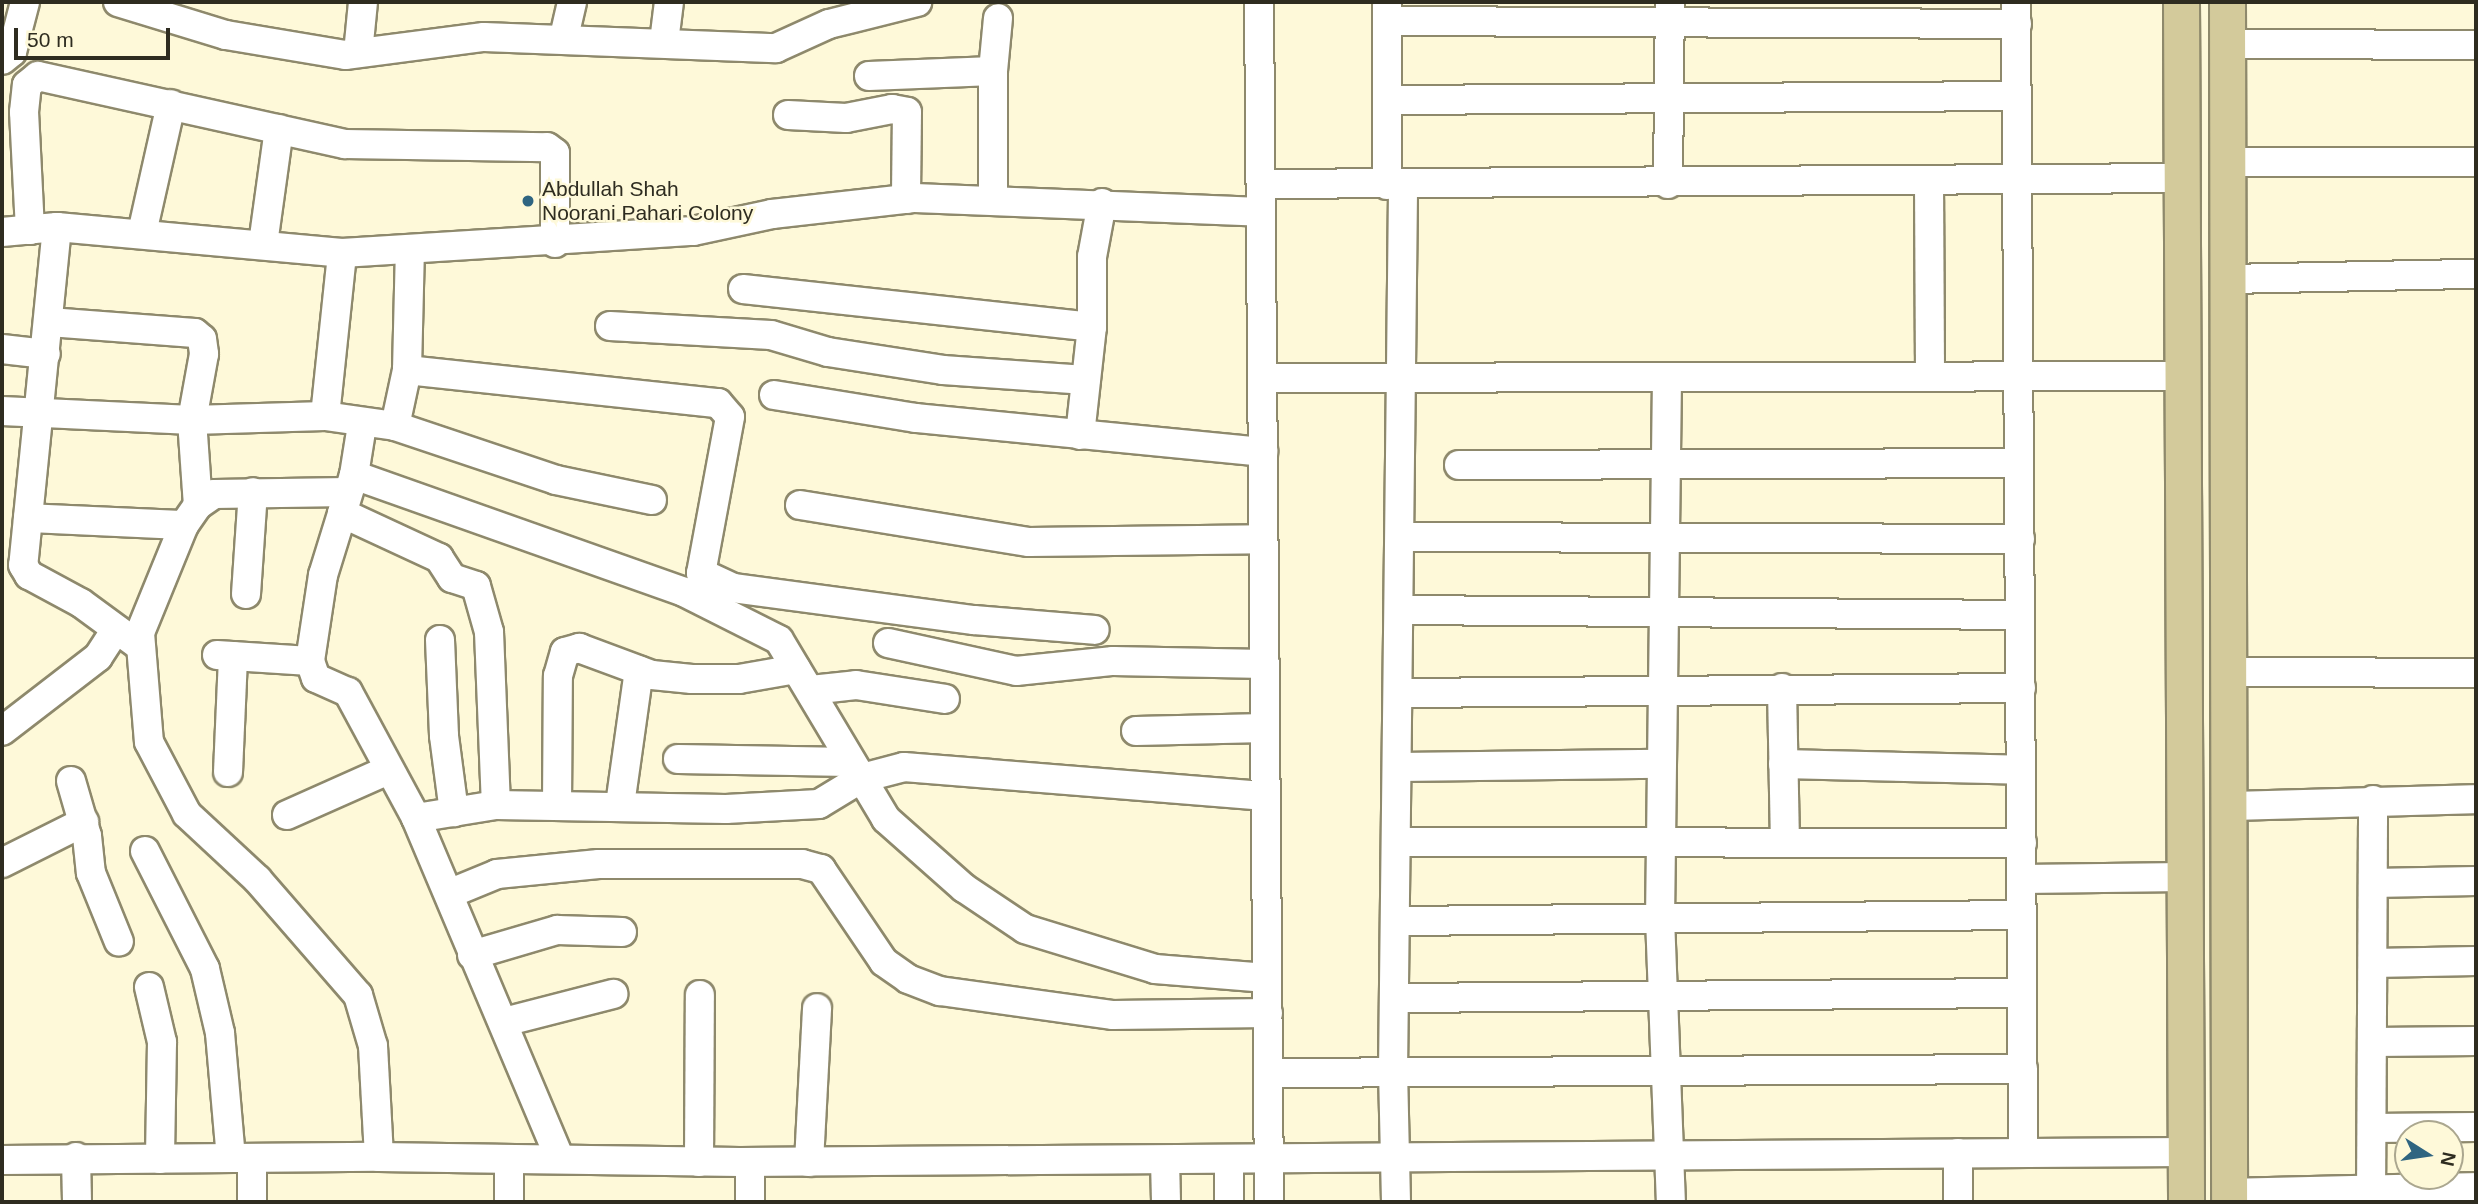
<!DOCTYPE html>
<html>
<head>
<meta charset="utf-8">
<style>
  body { margin:0 }
  #map { position:relative; width:2478px; height:1204px; overflow:hidden; background:#fef9d9; font-family:Arial,sans-serif }
  div>[style] { position:absolute }
  .roads { filter:drop-shadow(2px 0 #8e896c) drop-shadow(-2px 0 #8e896c) drop-shadow(0 2px #8e896c) drop-shadow(0 -2px #8e896c) }
  .minor>* { height:28px; margin:-14px; padding:0 14px; transform-origin:14px; border-radius:14px; background:#fff }
  .major>* { height:35px; margin:-17.5px; padding:0 17.5px; transform-origin:17.5px; border-radius:17.5px; background:#d3ca9b }
  .dots>* { width:19px; height:19px; translate:-50% -50%; box-sizing:border-box; border:4px solid #fef9d9; border-radius:50% }
  span { translate:-50% -50%; white-space:nowrap; text-align:center; line-height:1.15; -webkit-text-stroke:5px #fef9d9; paint-order:stroke }
  .poi-label { font-size:21px; color:#2e2c20 }
  .left { translate:0 -50%; text-align:left }
  .frame { position:absolute; inset:0; border:4px solid #2e2c20; pointer-events:none }
  .north { position:absolute; left:2394px; top:1120px; width:70px; height:70px; box-sizing:border-box; background:#fef9d9; border:2px solid #aba78f; border-radius:50%; rotate:102deg; font-size:19px; font-weight:700; line-height:28px; text-align:center; color:#2e2c20 }
  .north::after { content:''; display:block; margin:auto; width:24px; height:32px; background:#2f6581; clip-path:polygon(50% 0,100% 100%,50% 72%,0 100%) }
  .scale { position:absolute; left:14px; top:28px; width:156px; height:32px; box-sizing:border-box; border:4px solid #2e2c20; border-top:0; padding-left:9px; font-size:21px; line-height:24px; white-space:nowrap; color:#2e2c20; -webkit-text-stroke:5px #fef9d9; paint-order:stroke }
</style>
</head>
<body>
<div id="map">
  <div class="roads">
    <div class="minor">
      <div style="left:118px;top:2px;width:113px;rotate:17deg"></div>
      <div style="left:226px;top:35px;width:121px;rotate:9.5deg"></div>
      <div style="left:345px;top:55px;width:140px;rotate:-7.4deg"></div>
      <div style="left:484px;top:37px;width:292px;rotate:2.2deg"></div>
      <div style="left:776px;top:48px;width:58px;rotate:-24.4deg"></div>
      <div style="left:829px;top:24px;width:91px;rotate:-14deg"></div>
      <div style="left:1259px;top:2px;width:1200px;rotate:89.52deg"></div>
      <div style="left:2016px;top:2px;width:1151px;rotate:89.65deg"></div>
      <div style="left:1387px;top:21px;width:630px;rotate:0.27deg"></div>
      <div style="left:564px;top:37px;width:36px;rotate:-77deg"></div>
      <div style="left:664px;top:42px;width:40px;rotate:-82.9deg"></div>
      <div style="left:2227px;top:44px;width:249px;rotate:0.2deg"></div>
      <div style="left:358px;top:53px;width:51px;rotate:-84.4deg"></div>
      <div style="left:2px;top:60px;width:13px;rotate:-39deg"></div>
      <div style="left:12px;top:52px;width:52px;rotate:-75.4deg"></div>
      <div style="left:869px;top:76px;width:124px;rotate:-2.3deg"></div>
      <div style="left:1387px;top:100px;width:630px;rotate:-0.36deg"></div>
      <div style="left:788px;top:115px;width:58px;rotate:3deg"></div>
      <div style="left:846px;top:118px;width:47px;rotate:-11.1deg"></div>
      <div style="left:892px;top:109px;width:15px;rotate:11deg"></div>
      <div style="left:907px;top:112px;width:87px;rotate:90.7deg"></div>
      <div style="left:2227px;top:162px;width:249px"></div>
      <div style="left:1929px;top:181px;width:196px;rotate:89.7deg"></div>
      <div style="left:1261px;top:184px;width:921px;rotate:-0.37deg"></div>
      <div style="left:1668px;top:184px;width:182px;rotate:-89.4deg"></div>
      <div style="left:1387px;top:185px;width:180px;rotate:-90deg"></div>
      <div style="left:993px;top:200px;width:129px;rotate:-90deg"></div>
      <div style="left:993px;top:71px;width:53px;rotate:-84.6deg"></div>
      <div style="left:57px;top:227px;width:340px;rotate:95.7deg"></div>
      <div style="left:23px;top:565px;width:12px;rotate:59deg"></div>
      <div style="left:29px;top:575px;width:59px;rotate:28.3deg"></div>
      <div style="left:81px;top:603px;width:74px;rotate:36.3deg"></div>
      <div style="left:30px;top:230px;width:118px;rotate:-92.9deg"></div>
      <div style="left:24px;top:112px;width:27px;rotate:-84deg"></div>
      <div style="left:27px;top:85px;width:14px;rotate:-39deg"></div>
      <div style="left:38px;top:76px;width:314px;rotate:12.5deg"></div>
      <div style="left:345px;top:144px;width:202px;rotate:0.9deg"></div>
      <div style="left:547px;top:147px;width:10px;rotate:37deg"></div>
      <div style="left:555px;top:153px;width:90px;rotate:90deg"></div>
      <div style="left:2px;top:232px;width:55px;rotate:-5.2deg"></div>
      <div style="left:57px;top:227px;width:286px;rotate:5.2deg"></div>
      <div style="left:342px;top:253px;width:352px;rotate:-3.6deg"></div>
      <div style="left:693px;top:231px;width:81px;rotate:-12.1deg"></div>
      <div style="left:772px;top:214px;width:144px;rotate:-6.4deg"></div>
      <div style="left:915px;top:198px;width:346px;rotate:2.3deg"></div>
      <div style="left:142px;top:233px;width:132px;rotate:-77.3deg"></div>
      <div style="left:263px;top:244px;width:116px;rotate:-82.1deg"></div>
      <div style="left:2228px;top:279px;width:248px;rotate:-1.2deg"></div>
      <div style="left:743px;top:289px;width:351px;rotate:6.2deg"></div>
      <div style="left:49px;top:322px;width:146px;rotate:4.3deg"></div>
      <div style="left:195px;top:333px;width:9px;rotate:41deg"></div>
      <div style="left:202px;top:339px;width:15px;rotate:82deg"></div>
      <div style="left:204px;top:354px;width:67px;rotate:100.3deg"></div>
      <div style="left:192px;top:420px;width:85px;rotate:86deg"></div>
      <div style="left:610px;top:326px;width:161px;rotate:3.2deg"></div>
      <div style="left:771px;top:335px;width:59px;rotate:16.6deg"></div>
      <div style="left:828px;top:352px;width:116px;rotate:8.9deg"></div>
      <div style="left:943px;top:370px;width:143px;rotate:4deg"></div>
      <div style="left:2px;top:349px;width:44px;rotate:6.5deg"></div>
      <div style="left:407px;top:370px;width:313px;rotate:6.1deg"></div>
      <div style="left:718px;top:403px;width:18px;rotate:49deg"></div>
      <div style="left:730px;top:417px;width:159px;rotate:100.5deg"></div>
      <div style="left:701px;top:573px;width:35px;rotate:25deg"></div>
      <div style="left:733px;top:588px;width:243px;rotate:7.6deg"></div>
      <div style="left:974px;top:620px;width:121px;rotate:4.7deg"></div>
      <div style="left:1262px;top:378px;width:921px;rotate:-0.12deg"></div>
      <div style="left:1667px;top:378px;width:540px;rotate:90.74deg"></div>
      <div style="left:1660px;top:918px;width:284px;rotate:87.8deg"></div>
      <div style="left:774px;top:395px;width:144px;rotate:9.2deg"></div>
      <div style="left:916px;top:418px;width:349px;rotate:5.6deg"></div>
      <div style="left:2px;top:411px;width:190px;rotate:2.7deg"></div>
      <div style="left:192px;top:420px;width:133px;rotate:-1.7deg"></div>
      <div style="left:325px;top:416px;width:71px;rotate:8.1deg"></div>
      <div style="left:395px;top:426px;width:170px;rotate:18.5deg"></div>
      <div style="left:556px;top:480px;width:98px;rotate:11.8deg"></div>
      <div style="left:325px;top:416px;width:164px;rotate:-84deg"></div>
      <div style="left:362px;top:425px;width:51px;rotate:99.1deg"></div>
      <div style="left:354px;top:475px;width:105px;rotate:107.2deg"></div>
      <div style="left:323px;top:575px;width:87px;rotate:98.6deg"></div>
      <div style="left:310px;top:661px;width:18px;rotate:71deg"></div>
      <div style="left:316px;top:678px;width:35px;rotate:24deg"></div>
      <div style="left:348px;top:692px;width:143px;rotate:61.6deg"></div>
      <div style="left:416px;top:818px;width:370px;rotate:67.1deg"></div>
      <div style="left:395px;top:426px;width:57px;rotate:-77.9deg"></div>
      <div style="left:407px;top:370px;width:121px;rotate:-88.6deg"></div>
      <div style="left:1080px;top:435px;width:109px;rotate:-83.7deg"></div>
      <div style="left:1092px;top:327px;width:70px;rotate:-90deg"></div>
      <div style="left:1092px;top:257px;width:55px;rotate:-79.5deg"></div>
      <div style="left:1459px;top:465px;width:560px;rotate:-0.2deg"></div>
      <div style="left:354px;top:475px;width:350px;rotate:19.5deg"></div>
      <div style="left:684px;top:592px;width:106px;rotate:26.8deg"></div>
      <div style="left:779px;top:640px;width:209px;rotate:59.1deg"></div>
      <div style="left:886px;top:819px;width:104px;rotate:41.5deg"></div>
      <div style="left:964px;top:888px;width:73px;rotate:33.9deg"></div>
      <div style="left:1025px;top:929px;width:136px;rotate:17.1deg"></div>
      <div style="left:1155px;top:969px;width:112px;rotate:4.6deg"></div>
      <div style="left:348px;top:492px;width:134px;rotate:179.1deg"></div>
      <div style="left:214px;top:494px;width:19px;rotate:145deg"></div>
      <div style="left:198px;top:505px;width:24px;rotate:125deg"></div>
      <div style="left:184px;top:525px;width:117px;rotate:112.2deg"></div>
      <div style="left:140px;top:633px;width:109px;rotate:85.3deg"></div>
      <div style="left:149px;top:742px;width:81px;rotate:62.2deg"></div>
      <div style="left:187px;top:814px;width:96px;rotate:42.9deg"></div>
      <div style="left:257px;top:879px;width:154px;rotate:49deg"></div>
      <div style="left:358px;top:995px;width:53px;rotate:73.6deg"></div>
      <div style="left:373px;top:1046px;width:111px;rotate:86.9deg"></div>
      <div style="left:800px;top:505px;width:232px;rotate:9.2deg"></div>
      <div style="left:1029px;top:542px;width:234px;rotate:-0.7deg"></div>
      <div style="left:342px;top:513px;width:107px;rotate:24.9deg"></div>
      <div style="left:439px;top:558px;width:24px;rotate:57deg"></div>
      <div style="left:452px;top:578px;width:25px;rotate:18deg"></div>
      <div style="left:476px;top:586px;width:48px;rotate:74.2deg"></div>
      <div style="left:489px;top:632px;width:173px;rotate:87.7deg"></div>
      <div style="left:28px;top:518px;width:156px;rotate:2.6deg"></div>
      <div style="left:1400px;top:537px;width:620px;rotate:0.18deg"></div>
      <div style="left:246px;top:594px;width:102px;rotate:-86.1deg"></div>
      <div style="left:1400px;top:610px;width:620px;rotate:0.46deg"></div>
      <div style="left:440px;top:640px;width:96px;rotate:87.6deg"></div>
      <div style="left:444px;top:736px;width:77px;rotate:82.5deg"></div>
      <div style="left:888px;top:643px;width:131px;rotate:12.3deg"></div>
      <div style="left:1016px;top:671px;width:98px;rotate:-5.9deg"></div>
      <div style="left:1113px;top:661px;width:152px;rotate:1.1deg"></div>
      <div style="left:217px;top:655px;width:93px;rotate:3.7deg"></div>
      <div style="left:2228px;top:672px;width:248px;rotate:0.2deg"></div>
      <div style="left:1782px;top:688px;width:153px;rotate:88.9deg"></div>
      <div style="left:811px;top:690px;width:45px;rotate:-6.3deg"></div>
      <div style="left:856px;top:685px;width:90px;rotate:8.9deg"></div>
      <div style="left:1399px;top:693px;width:622px;rotate:-0.46deg"></div>
      <div style="left:2px;top:731px;width:121px;rotate:-37.6deg"></div>
      <div style="left:98px;top:657px;width:33px;rotate:-57deg"></div>
      <div style="left:1136px;top:731px;width:129px;rotate:-1.3deg"></div>
      <div style="left:678px;top:759px;width:172px;rotate:1deg"></div>
      <div style="left:1783px;top:764px;width:238px;rotate:1.4deg"></div>
      <div style="left:1399px;top:767px;width:261px;rotate:-0.7deg"></div>
      <div style="left:228px;top:772px;width:116px;rotate:-87.5deg"></div>
      <div style="left:71px;top:781px;width:57px;rotate:73.8deg"></div>
      <div style="left:87px;top:836px;width:37px;rotate:84deg"></div>
      <div style="left:91px;top:873px;width:74px;rotate:67.9deg"></div>
      <div style="left:557px;top:805px;width:129px;rotate:-89.6deg"></div>
      <div style="left:558px;top:676px;width:25px;rotate:-74deg"></div>
      <div style="left:565px;top:652px;width:15px;rotate:-16deg"></div>
      <div style="left:579px;top:648px;width:78px;rotate:20.3deg"></div>
      <div style="left:652px;top:675px;width:40px;rotate:5.7deg"></div>
      <div style="left:692px;top:679px;width:47px"></div>
      <div style="left:739px;top:679px;width:58px;rotate:-10deg"></div>
      <div style="left:620px;top:805px;width:136px;rotate:-82deg"></div>
      <div style="left:2229px;top:806px;width:247px;rotate:-1.6deg"></div>
      <div style="left:287px;top:815px;width:111px;rotate:-24deg"></div>
      <div style="left:416px;top:818px;width:81px;rotate:-9.2deg"></div>
      <div style="left:496px;top:805px;width:230px;rotate:1deg"></div>
      <div style="left:726px;top:809px;width:93px;rotate:-3.1deg"></div>
      <div style="left:819px;top:804px;width:50px;rotate:-31.2deg"></div>
      <div style="left:862px;top:778px;width:43px;rotate:-14.7deg"></div>
      <div style="left:904px;top:767px;width:363px;rotate:4.6deg"></div>
      <div style="left:1398px;top:842px;width:624px;rotate:0.09deg"></div>
      <div style="left:145px;top:851px;width:132px;rotate:63deg"></div>
      <div style="left:205px;top:969px;width:66px;rotate:76.8deg"></div>
      <div style="left:220px;top:1033px;width:125px;rotate:85deg"></div>
      <div style="left:2px;top:863px;width:92px;rotate:-26.6deg"></div>
      <div style="left:2022px;top:879px;width:163px;rotate:-0.7deg"></div>
      <div style="left:2373px;top:883px;width:103px;rotate:-1.1deg"></div>
      <div style="left:451px;top:893px;width:50px;rotate:-22.4deg"></div>
      <div style="left:497px;top:874px;width:102px;rotate:-5.6deg"></div>
      <div style="left:599px;top:864px;width:203px"></div>
      <div style="left:802px;top:864px;width:20px;rotate:15deg"></div>
      <div style="left:821px;top:869px;width:112px;rotate:55.9deg"></div>
      <div style="left:884px;top:962px;width:29px;rotate:35deg"></div>
      <div style="left:908px;top:979px;width:34px;rotate:21deg"></div>
      <div style="left:940px;top:991px;width:175px;rotate:7.9deg"></div>
      <div style="left:1113px;top:1015px;width:155px;rotate:-0.7deg"></div>
      <div style="left:1398px;top:921px;width:624px;rotate:-0.55deg"></div>
      <div style="left:472px;top:955px;width:89px;rotate:-16.4deg"></div>
      <div style="left:557px;top:930px;width:65px;rotate:1.8deg"></div>
      <div style="left:2373px;top:963px;width:103px;rotate:-1.1deg"></div>
      <div style="left:149px;top:987px;width:57px;rotate:76.7deg"></div>
      <div style="left:162px;top:1042px;width:117px;rotate:91deg"></div>
      <div style="left:1397px;top:998px;width:625px;rotate:-0.46deg"></div>
      <div style="left:504px;top:1022px;width:113px;rotate:-14.4deg"></div>
      <div style="left:2373px;top:1042px;width:103px;rotate:-0.6deg"></div>
      <div style="left:1268px;top:1073px;width:755px;rotate:-0.3deg"></div>
      <div style="left:2372px;top:1128px;width:104px;rotate:-0.6deg"></div>
      <div style="left:76px;top:1157px;width:45px;rotate:88.7deg"></div>
      <div style="left:252px;top:1158px;width:44px;rotate:90deg"></div>
      <div style="left:509px;top:1159px;width:43px;rotate:90deg"></div>
      <div style="left:1229px;top:1159px;width:43px;rotate:90deg"></div>
      <div style="left:2px;top:1160px;width:377px;rotate:-0.5deg"></div>
      <div style="left:379px;top:1157px;width:361px;rotate:0.8deg"></div>
      <div style="left:740px;top:1162px;width:1446px;rotate:-0.4deg"></div>
      <div style="left:1165px;top:1160px;width:42px;rotate:88.6deg"></div>
      <div style="left:699px;top:1162px;width:167px;rotate:-89.7deg"></div>
      <div style="left:750px;top:1162px;width:40px;rotate:90deg"></div>
      <div style="left:809px;top:1162px;width:154px;rotate:-87deg"></div>
      <div style="left:2229px;top:1193px;width:247px;rotate:-1.4deg"></div>
      <div style="left:1396px;top:1202px;width:129px;rotate:-91.3deg"></div>
      <div style="left:1393px;top:1073px;width:888px;rotate:-89.35deg"></div>
      <div style="left:1958px;top:1202px;width:49px;rotate:-90deg"></div>
      <div style="left:2371px;top:1202px;width:402px;rotate:-89.7deg"></div>
    </div>
    <div class="major">
      <div style="left:2181px;top:2px;width:1200px;rotate:89.76deg"></div>
      <div style="left:2227px;top:2px;width:1200px;rotate:89.9deg"></div>
    </div>
  </div>
  <div class="dots">
    <div style="left:528px;top:201px;background:#2f6581"></div>
  </div>
  <div class="poi-label">
    <span class="left" style="left:542px;top:201px">Abdullah Shah<br>Noorani Pahari Colony</span>
  </div>
  <div class="frame"></div>
  <div class="north">N</div>
  <div class="scale">50 m</div>
</div>
</body>
</html>
